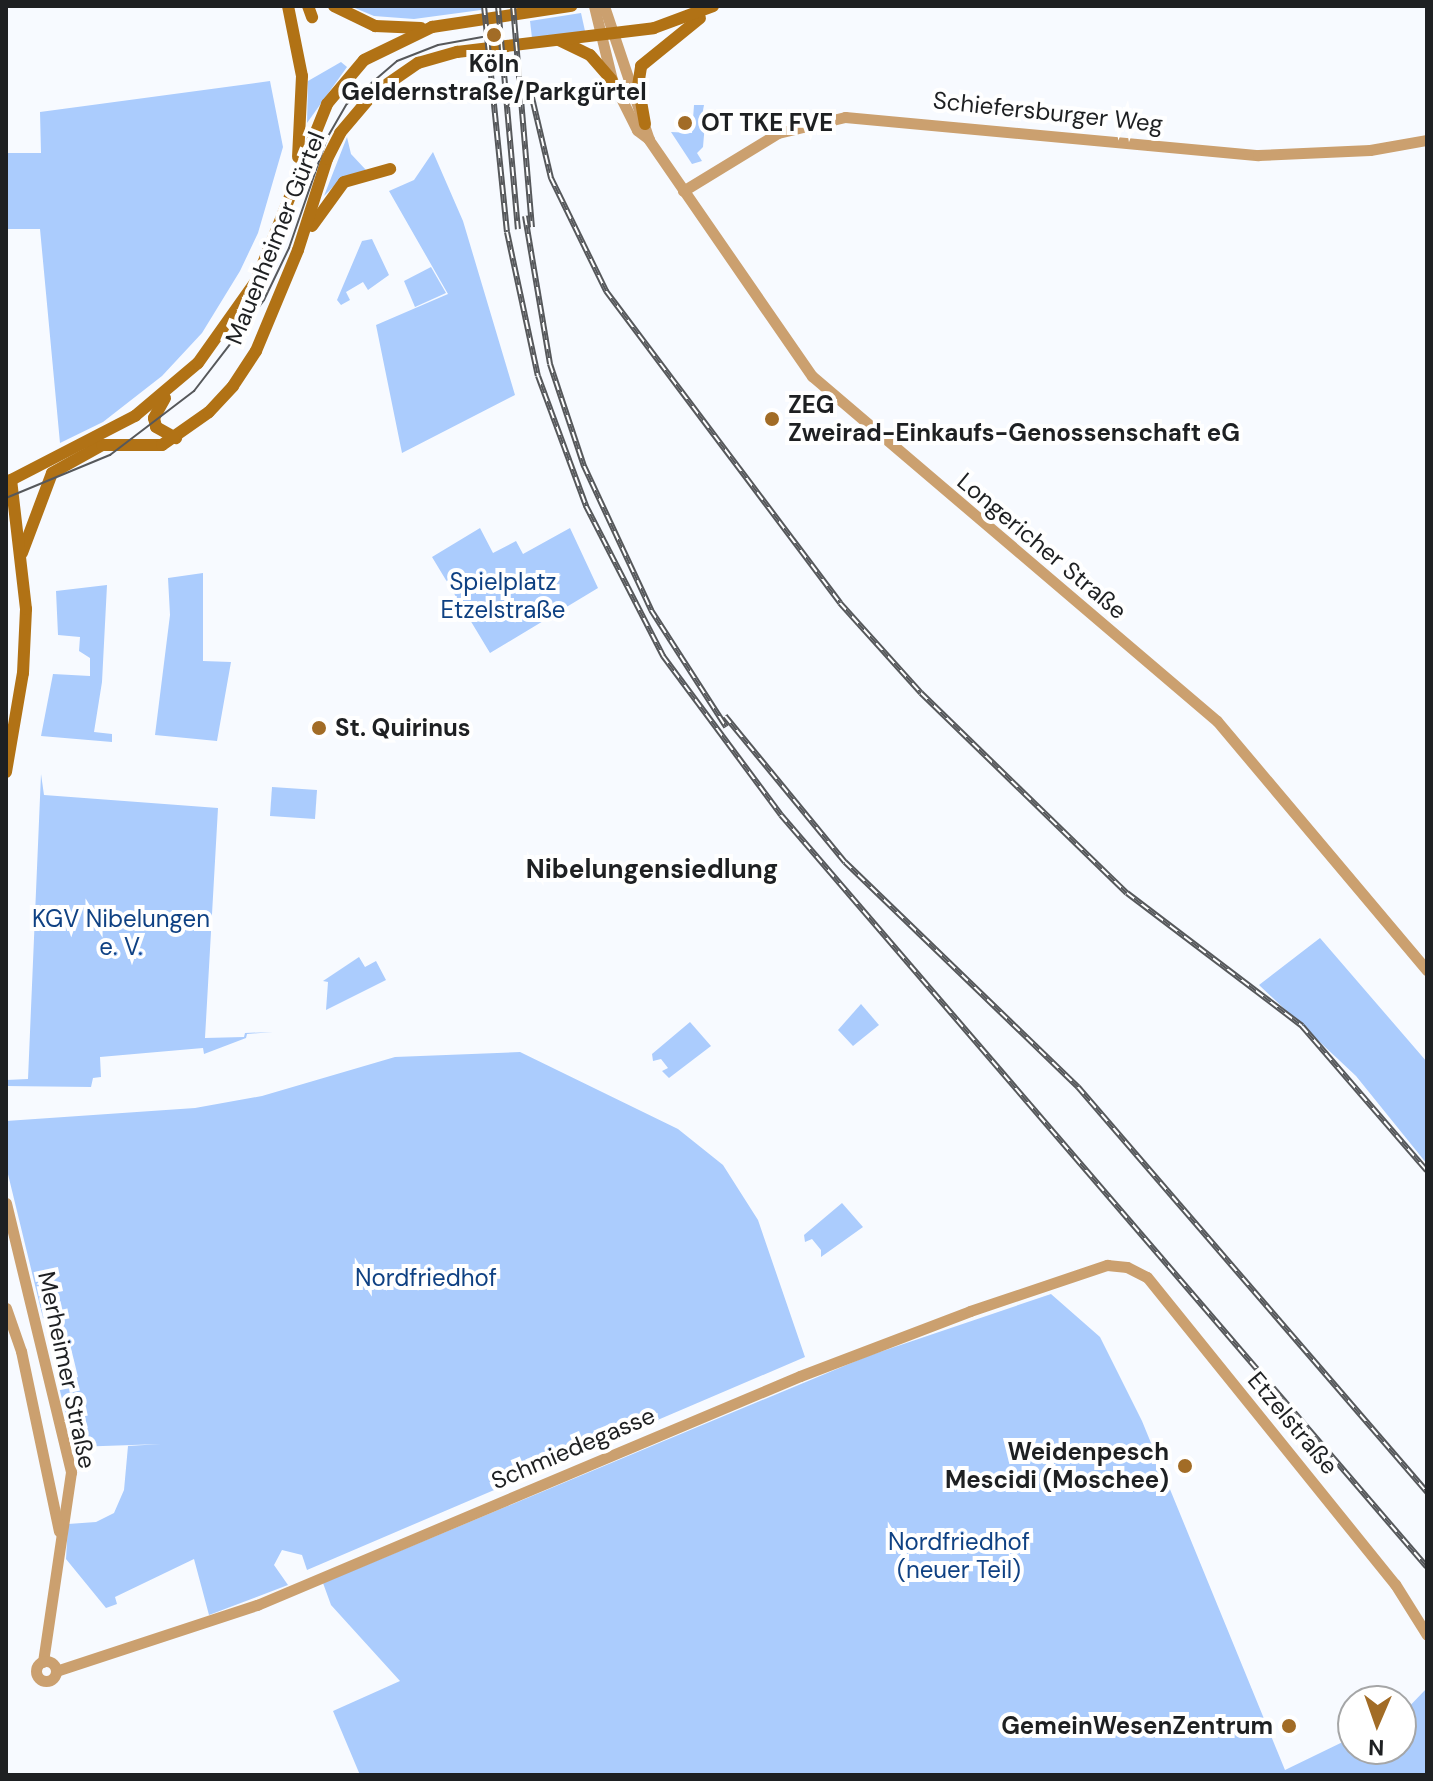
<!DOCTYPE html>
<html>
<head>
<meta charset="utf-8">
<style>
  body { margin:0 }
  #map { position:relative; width:1433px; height:1781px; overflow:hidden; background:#f7faff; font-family:"DM Sans",sans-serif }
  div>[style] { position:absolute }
  .green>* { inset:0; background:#abccfd }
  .tertiary>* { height:11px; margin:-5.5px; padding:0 5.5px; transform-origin:5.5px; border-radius:5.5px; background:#cba06f }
  .tertiary>.ring { margin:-5.5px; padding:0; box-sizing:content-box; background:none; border:11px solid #cba06f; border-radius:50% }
  .secondary>* { height:12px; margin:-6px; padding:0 6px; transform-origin:6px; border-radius:6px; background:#b17215 }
  .tram>* { height:2px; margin:-1px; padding:0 1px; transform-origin:1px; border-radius:1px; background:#56585b }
  .rail>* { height:6px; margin-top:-3px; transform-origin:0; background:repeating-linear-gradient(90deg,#fff 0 9px,#56585b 0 18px); box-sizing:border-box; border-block:2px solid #56585b }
  .dots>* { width:22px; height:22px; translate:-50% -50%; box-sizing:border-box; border:4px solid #fff; border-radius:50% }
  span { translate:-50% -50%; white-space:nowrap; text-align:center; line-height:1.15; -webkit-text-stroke:8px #fff; paint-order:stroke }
  .poi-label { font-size:24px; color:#1e2022; font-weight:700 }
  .left { translate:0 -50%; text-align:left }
  .right { translate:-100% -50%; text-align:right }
  .street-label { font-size:24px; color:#1e2022 }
  .park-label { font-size:24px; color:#0f4183 }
  .neighbourhood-label { font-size:26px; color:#1e2022; font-weight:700 }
  .frame { position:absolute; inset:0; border:8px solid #1e2022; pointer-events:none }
  .north { position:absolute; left:1337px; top:1685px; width:80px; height:80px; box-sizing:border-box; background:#fff; border:2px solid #a5a6a7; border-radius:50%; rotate:182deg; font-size:22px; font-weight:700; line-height:32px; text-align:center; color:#1e2022 }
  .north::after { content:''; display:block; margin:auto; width:28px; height:36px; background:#a26c26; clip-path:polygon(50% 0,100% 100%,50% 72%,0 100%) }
</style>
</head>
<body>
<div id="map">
  <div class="green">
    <div style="clip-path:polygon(350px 6px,481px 6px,481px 10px,414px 19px,374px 16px)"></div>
    <div style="clip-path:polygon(581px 13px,585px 31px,532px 38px,530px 21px)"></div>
    <div style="clip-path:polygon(341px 62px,347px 67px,307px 123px,308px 81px)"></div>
    <div style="clip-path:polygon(270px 81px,283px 147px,258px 233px,240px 271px,202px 333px,162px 376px,103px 422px,60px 443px,40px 229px,6px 229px,6px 153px,41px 153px,40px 112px)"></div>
    <div style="clip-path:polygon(694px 105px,704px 105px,701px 121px,705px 123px,703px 147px,697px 153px,702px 161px,692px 164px,671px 132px,692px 133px)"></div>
    <div style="clip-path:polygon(347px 137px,351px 154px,366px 170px,339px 181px,324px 196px)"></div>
    <div style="clip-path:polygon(433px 152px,463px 221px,515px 395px,402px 453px,376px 325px,448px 294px,389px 191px,414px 180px)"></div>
    <div style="clip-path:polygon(372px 239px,389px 275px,368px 290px,363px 282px,346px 292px,350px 300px,341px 305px,337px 300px,362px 241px)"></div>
    <div style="clip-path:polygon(431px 267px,446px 293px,415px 307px,404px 281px)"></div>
    <div style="clip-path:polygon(480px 528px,493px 553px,516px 541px,523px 554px,570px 528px,598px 588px,490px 653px,432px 557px)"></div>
    <div style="clip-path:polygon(203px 573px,203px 661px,231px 662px,217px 741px,155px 735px,170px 615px,168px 578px)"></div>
    <div style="clip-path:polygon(107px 585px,102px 682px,94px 732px,112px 734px,112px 742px,41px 736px,53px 674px,90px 676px,90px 658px,79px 651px,80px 637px,58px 635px,56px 591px)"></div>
    <div style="clip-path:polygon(41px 774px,44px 795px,218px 808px,205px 1038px,244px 1037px,245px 1033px,273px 1032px,247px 1034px,246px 1038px,204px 1054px,203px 1048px,100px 1057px,101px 1077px,93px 1078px,91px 1087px,6px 1086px,6px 1080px,28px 1079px)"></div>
    <div style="clip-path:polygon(272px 787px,317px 790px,315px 819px,270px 816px)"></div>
    <div style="clip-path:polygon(1320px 938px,1427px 1062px,1427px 1164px,1356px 1076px,1259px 985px)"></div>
    <div style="clip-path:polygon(359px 957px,365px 967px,376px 961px,386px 980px,326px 1010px,328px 982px,323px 981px)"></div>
    <div style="clip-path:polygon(861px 1004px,879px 1025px,853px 1046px,838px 1030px)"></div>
    <div style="clip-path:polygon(690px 1022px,711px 1046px,669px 1078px,662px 1071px,668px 1068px,661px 1059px,653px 1061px,652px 1054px)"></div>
    <div style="clip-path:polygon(520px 1052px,678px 1129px,723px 1165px,758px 1220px,805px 1357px,307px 1570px,302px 1555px,282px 1550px,274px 1565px,288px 1585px,209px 1615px,194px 1559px,115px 1597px,117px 1604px,106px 1608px,66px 1559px,68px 1524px,96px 1522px,114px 1513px,124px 1490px,128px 1446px,161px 1444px,74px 1447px,58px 1383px,78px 1377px,69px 1340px,54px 1340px,49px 1319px,43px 1318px,6px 1166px,6px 1121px,195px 1108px,262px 1096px,395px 1057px)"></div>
    <div style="clip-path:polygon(842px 1203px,863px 1227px,821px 1257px,821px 1250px,812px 1239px,805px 1242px,804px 1235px)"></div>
    <div style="clip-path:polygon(1051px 1294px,1100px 1337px,1142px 1421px,1285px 1770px,1353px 1737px,1353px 1749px,1401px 1749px,1401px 1715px,1427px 1688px,1427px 1775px,360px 1775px,333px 1711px,400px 1681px,331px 1605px,323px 1583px,868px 1356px)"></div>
  </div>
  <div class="tertiary">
    <div style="left:594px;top:6px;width:76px;rotate:76.3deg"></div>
    <div style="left:612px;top:80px;width:56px;rotate:63.4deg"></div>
    <div style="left:637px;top:130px;width:15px;rotate:37deg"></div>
    <div style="left:604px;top:6px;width:141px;rotate:71.4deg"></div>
    <div style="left:649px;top:140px;width:287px;rotate:55.4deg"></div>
    <div style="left:812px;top:376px;width:532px;rotate:40.43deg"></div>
    <div style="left:1217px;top:721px;width:326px;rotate:49.9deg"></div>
    <div style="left:683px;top:191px;width:111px;rotate:-31.4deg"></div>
    <div style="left:778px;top:133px;width:69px;rotate:-13.4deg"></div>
    <div style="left:845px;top:117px;width:415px;rotate:5.3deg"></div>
    <div style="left:1258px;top:155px;width:112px;rotate:-2.6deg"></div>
    <div style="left:1370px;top:150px;width:58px;rotate:-10deg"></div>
    <div style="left:6px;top:1203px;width:277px;rotate:76.4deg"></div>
    <div style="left:71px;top:1472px;width:192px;rotate:98.4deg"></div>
    <div style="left:6px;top:1308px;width:46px;rotate:70.8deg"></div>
    <div style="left:21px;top:1351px;width:184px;rotate:78.1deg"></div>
    <div class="ring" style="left:36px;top:1661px;width:9px;height:9px"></div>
    <div style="left:56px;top:1671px;width:212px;rotate:-18.2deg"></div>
    <div style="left:257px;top:1605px;width:589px;rotate:-22.87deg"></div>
    <div style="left:800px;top:1376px;width:182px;rotate:-20.9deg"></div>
    <div style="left:970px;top:1311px;width:145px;rotate:-18.6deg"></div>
    <div style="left:1107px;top:1265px;width:20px;rotate:6deg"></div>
    <div style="left:1127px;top:1267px;width:22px;rotate:27deg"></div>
    <div style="left:1147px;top:1277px;width:395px;rotate:51.1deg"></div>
    <div style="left:1395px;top:1584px;width:60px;rotate:57.9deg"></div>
  </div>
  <div class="secondary">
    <div style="left:288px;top:6px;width:71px;rotate:78.7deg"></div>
    <div style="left:302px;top:76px;width:81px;rotate:92.8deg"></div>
    <div style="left:308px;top:6px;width:12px;rotate:70deg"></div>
    <div style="left:334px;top:6px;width:46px;rotate:26deg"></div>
    <div style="left:375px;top:26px;width:46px;rotate:2.5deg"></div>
    <div style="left:559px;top:40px;width:34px;rotate:26deg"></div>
    <div style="left:590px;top:55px;width:33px;rotate:49deg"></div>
    <div style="left:645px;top:124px;width:39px;rotate:-100deg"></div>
    <div style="left:638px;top:86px;width:20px;rotate:-81deg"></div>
    <div style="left:641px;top:66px;width:76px;rotate:-39.1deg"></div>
    <div style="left:312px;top:226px;width:54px;rotate:-54deg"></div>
    <div style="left:344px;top:182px;width:48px;rotate:-15.8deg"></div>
    <div style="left:165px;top:398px;width:23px;rotate:119deg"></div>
    <div style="left:154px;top:418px;width:9px;rotate:77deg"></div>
    <div style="left:156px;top:427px;width:23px;rotate:29deg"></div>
    <div style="left:22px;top:553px;width:85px;rotate:-69.4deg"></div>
    <div style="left:52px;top:473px;width:57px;rotate:-29.2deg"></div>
    <div style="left:102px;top:445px;width:60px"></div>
    <div style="left:162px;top:445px;width:57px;rotate:-35.1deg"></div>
    <div style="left:209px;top:412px;width:35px;rotate:-47deg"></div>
    <div style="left:233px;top:386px;width:42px;rotate:-56.7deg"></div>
    <div style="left:256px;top:351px;width:109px;rotate:-67.4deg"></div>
    <div style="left:298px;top:250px;width:96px;rotate:-72.3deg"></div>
    <div style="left:327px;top:159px;width:29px;rotate:-63deg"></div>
    <div style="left:340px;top:133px;width:51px;rotate:-49.8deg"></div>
    <div style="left:373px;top:94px;width:55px;rotate:-34.6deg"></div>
    <div style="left:418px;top:63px;width:41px;rotate:-15.8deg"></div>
    <div style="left:457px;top:52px;width:198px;rotate:-6.9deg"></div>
    <div style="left:654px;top:28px;width:63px;rotate:-20.4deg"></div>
    <div style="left:6px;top:772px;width:100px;rotate:-80.3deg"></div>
    <div style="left:23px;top:673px;width:64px;rotate:-87.3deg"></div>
    <div style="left:26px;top:609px;width:130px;rotate:-96.6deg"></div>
    <div style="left:11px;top:480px;width:140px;rotate:-27.3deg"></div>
    <div style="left:135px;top:416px;width:82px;rotate:-40.1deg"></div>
    <div style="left:198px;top:363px;width:100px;rotate:-54.7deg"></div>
    <div style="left:256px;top:281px;width:191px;rotate:-68.1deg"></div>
    <div style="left:327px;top:104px;width:57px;rotate:-49.9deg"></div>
    <div style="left:364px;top:60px;width:76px;rotate:-25.9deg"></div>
    <div style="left:432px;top:27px;width:141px;rotate:-8.6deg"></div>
  </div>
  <div class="tram">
    <div style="left:6px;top:498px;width:113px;rotate:-22.5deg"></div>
    <div style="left:110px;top:455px;width:106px;rotate:-37.3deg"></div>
    <div style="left:194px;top:391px;width:115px;rotate:-52.4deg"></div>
    <div style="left:264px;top:300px;width:58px;rotate:-64.3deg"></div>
    <div style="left:289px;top:248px;width:116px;rotate:-70.9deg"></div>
    <div style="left:327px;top:138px;width:39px;rotate:-60deg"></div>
    <div style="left:347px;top:104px;width:66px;rotate:-40.7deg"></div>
    <div style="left:397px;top:61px;width:44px;rotate:-21.3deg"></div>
    <div style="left:438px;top:45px;width:45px;rotate:-10.3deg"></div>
  </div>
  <div class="rail">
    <div style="left:484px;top:6px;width:227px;rotate:84.2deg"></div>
    <div style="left:507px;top:232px;width:147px;rotate:77.9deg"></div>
    <div style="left:538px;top:376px;width:139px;rotate:69.7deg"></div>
    <div style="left:586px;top:506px;width:169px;rotate:62.8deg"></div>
    <div style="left:663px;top:656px;width:198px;rotate:53.4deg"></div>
    <div style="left:781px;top:815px;width:991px;rotate:49.34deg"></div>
    <div style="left:498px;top:6px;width:224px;rotate:84.9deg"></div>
    <div style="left:513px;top:6px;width:222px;rotate:85.1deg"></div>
    <div style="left:529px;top:85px;width:96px;rotate:76.7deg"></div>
    <div style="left:551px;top:178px;width:126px;rotate:64deg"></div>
    <div style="left:606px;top:291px;width:390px;rotate:53.1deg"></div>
    <div style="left:840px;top:603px;width:121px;rotate:48deg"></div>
    <div style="left:921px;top:693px;width:287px;rotate:44.2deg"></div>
    <div style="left:1127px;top:893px;width:220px;rotate:37.2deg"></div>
    <div style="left:1302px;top:1026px;width:191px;rotate:49.2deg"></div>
    <div style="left:525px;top:216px;width:150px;rotate:80.4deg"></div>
    <div style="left:550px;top:364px;width:108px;rotate:71.6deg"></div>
    <div style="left:584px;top:466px;width:159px;rotate:65deg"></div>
    <div style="left:651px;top:610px;width:139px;rotate:57.3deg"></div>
    <div style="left:725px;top:716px;width:189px;rotate:50.6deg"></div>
    <div style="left:845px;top:862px;width:324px;rotate:44deg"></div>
    <div style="left:1078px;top:1087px;width:535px;rotate:49.25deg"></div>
  </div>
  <div class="dots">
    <div style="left:494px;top:35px;background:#a26c26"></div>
    <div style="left:685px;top:123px;background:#a26c26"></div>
    <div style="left:772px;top:419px;background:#a26c26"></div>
    <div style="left:319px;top:728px;background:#a26c26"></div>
    <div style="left:1185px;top:1466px;background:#a26c26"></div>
    <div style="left:1289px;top:1726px;background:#a26c26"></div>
  </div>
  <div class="poi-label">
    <span style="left:494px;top:78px">Köln<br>Geldernstraße/Parkgürtel</span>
    <span class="left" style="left:701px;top:123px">OT TKE FVE</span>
    <span class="left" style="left:788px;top:419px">ZEG<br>Zweirad-Einkaufs-Genossenschaft eG</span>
    <span class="left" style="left:335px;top:728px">St. Quirinus</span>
    <span class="right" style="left:1169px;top:1466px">Weidenpesch<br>Mescidi (Moschee)</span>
    <span class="right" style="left:1273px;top:1726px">GemeinWesenZentrum</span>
  </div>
  <div class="street-label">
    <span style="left:1048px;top:112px;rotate:6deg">Schiefersburger Weg</span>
    <span style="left:275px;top:238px;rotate:-68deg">Mauenheimer Gürtel</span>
    <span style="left:1042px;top:546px;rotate:40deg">Longericher Straße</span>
    <span style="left:67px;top:1370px;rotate:78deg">Merheimer Straße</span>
    <span style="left:1293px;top:1423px;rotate:50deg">Etzelstraße</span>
    <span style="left:573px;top:1448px;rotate:-23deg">Schmiedegasse</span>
  </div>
  <div class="park-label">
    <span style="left:503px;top:596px">Spielplatz<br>Etzelstraße</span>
    <span style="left:121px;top:933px">KGV Nibelungen<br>e. V.</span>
    <span style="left:426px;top:1278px">Nordfriedhof</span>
    <span style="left:959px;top:1556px">Nordfriedhof<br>(neuer Teil)</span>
  </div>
  <div class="neighbourhood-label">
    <span style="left:652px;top:870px">Nibelungensiedlung</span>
  </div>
  <div class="frame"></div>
  <div class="north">N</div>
</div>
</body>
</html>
